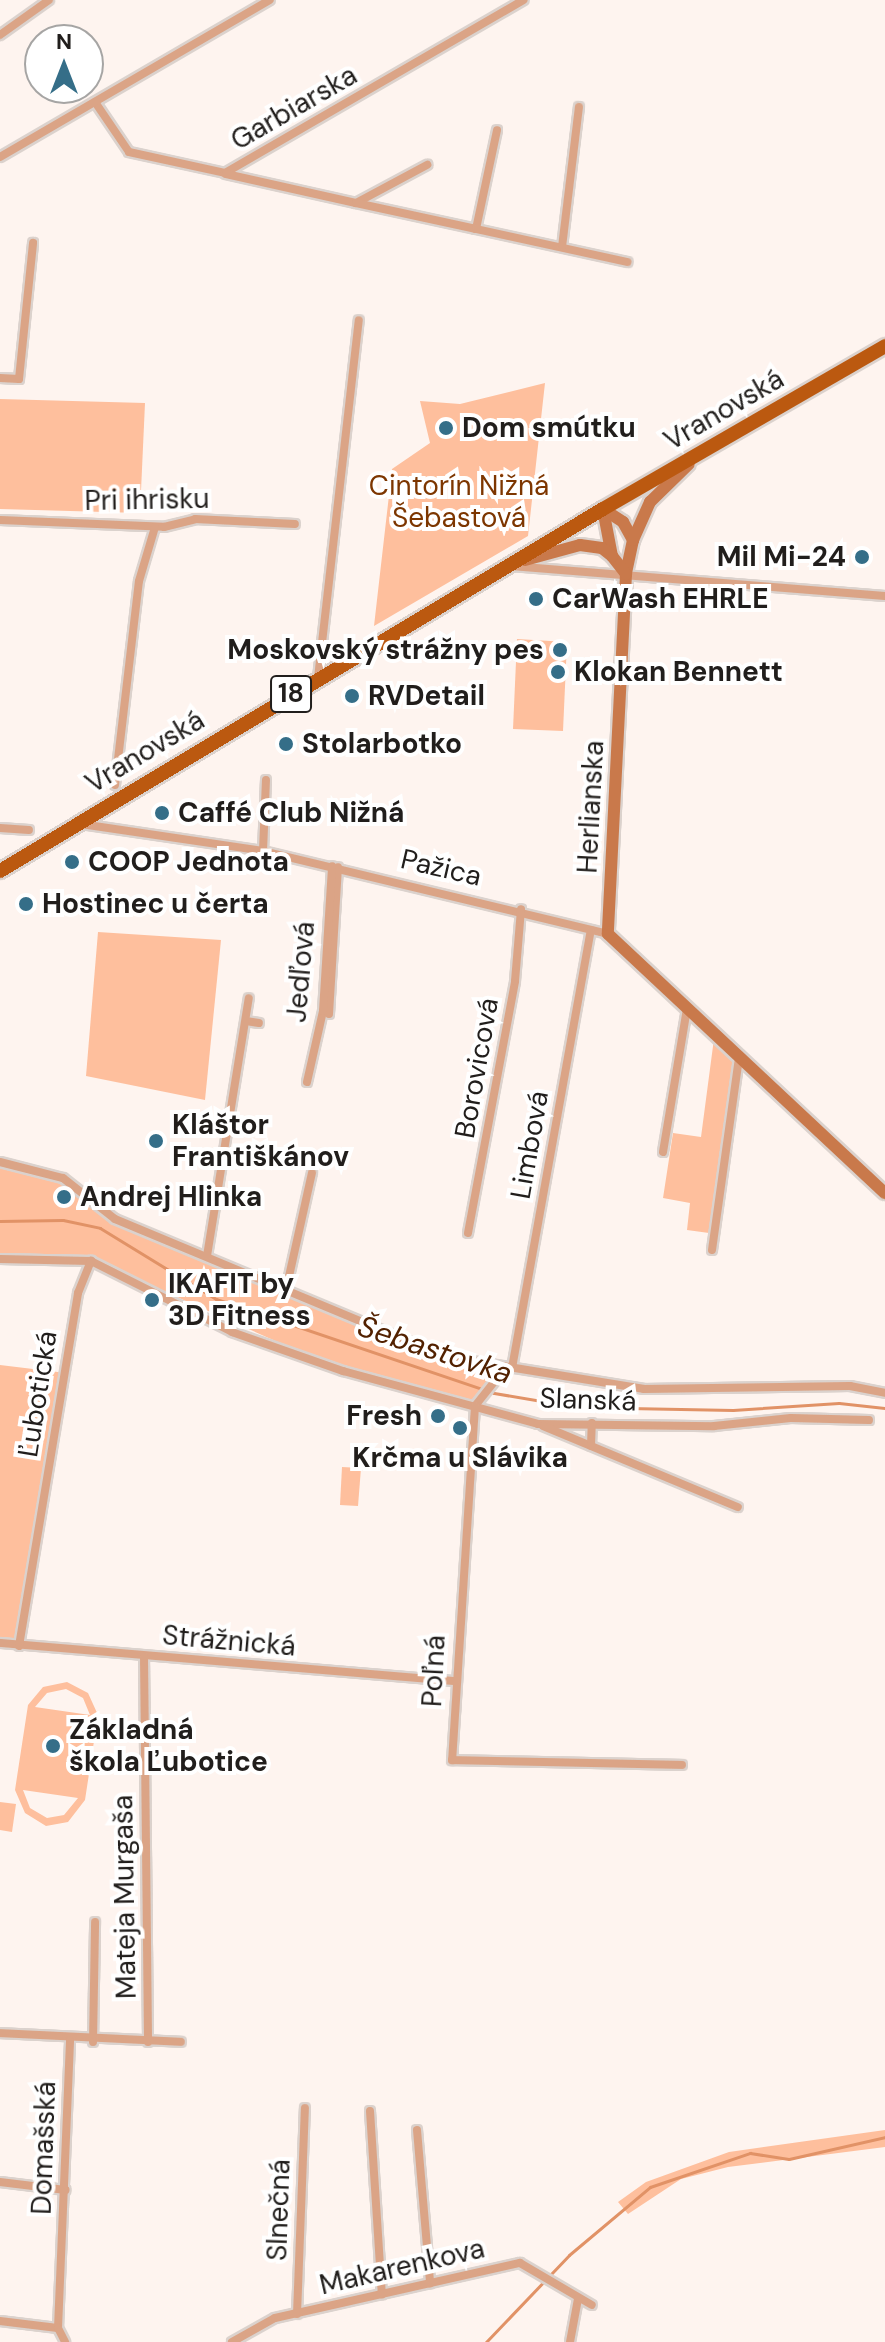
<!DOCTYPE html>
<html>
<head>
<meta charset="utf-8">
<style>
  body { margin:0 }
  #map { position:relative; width:885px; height:2342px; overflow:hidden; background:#fef4ef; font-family:"DM Sans",sans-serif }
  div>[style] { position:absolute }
  .green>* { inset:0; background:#febf9d }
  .stream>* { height:3px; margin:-1.5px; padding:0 1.5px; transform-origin:1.5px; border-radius:1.5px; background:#e19266 }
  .roads { filter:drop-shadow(2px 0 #dbd2cd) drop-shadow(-2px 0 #dbd2cd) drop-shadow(0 2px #dbd2cd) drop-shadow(0 -2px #dbd2cd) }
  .street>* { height:8px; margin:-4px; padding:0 4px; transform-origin:4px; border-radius:4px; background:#dba486 }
  .secondary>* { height:12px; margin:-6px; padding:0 6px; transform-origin:6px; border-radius:6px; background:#c9794b }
  .primary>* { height:14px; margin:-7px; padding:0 7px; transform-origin:7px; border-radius:7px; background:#bb5910 }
  .dots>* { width:22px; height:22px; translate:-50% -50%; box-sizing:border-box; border:4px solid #fff; border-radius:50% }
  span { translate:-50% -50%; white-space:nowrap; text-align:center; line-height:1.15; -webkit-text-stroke:8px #fff; paint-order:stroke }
  .shield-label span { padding:2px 6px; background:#fff; border:2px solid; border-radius:6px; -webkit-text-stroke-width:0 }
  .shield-label { font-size:26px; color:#211e1c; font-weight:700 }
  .street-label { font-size:28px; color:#211e1c }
  .poi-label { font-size:28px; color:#211e1c; font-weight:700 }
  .left { translate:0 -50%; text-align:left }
  .right { translate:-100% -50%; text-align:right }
  .park-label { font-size:28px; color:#7d3600 }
  .water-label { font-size:30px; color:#522100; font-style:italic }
  .north { position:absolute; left:24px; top:24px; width:80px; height:80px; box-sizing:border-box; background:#fff; border:2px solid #a6a5a4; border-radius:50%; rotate:0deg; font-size:22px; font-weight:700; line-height:32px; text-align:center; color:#211e1c }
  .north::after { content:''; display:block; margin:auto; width:28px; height:36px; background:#356e88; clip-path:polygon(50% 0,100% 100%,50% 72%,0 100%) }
</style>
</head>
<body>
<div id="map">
  <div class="green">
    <div style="clip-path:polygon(545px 383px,528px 536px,374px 626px,392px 469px,430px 443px,420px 401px,460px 404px)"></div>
    <div style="clip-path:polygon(0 399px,145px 403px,140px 513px,0 509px)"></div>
    <div style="clip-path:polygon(517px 639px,567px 642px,563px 731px,513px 729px)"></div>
    <div style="clip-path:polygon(98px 932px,221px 940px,205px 1100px,86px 1076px)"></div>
    <div style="clip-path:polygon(715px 1031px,737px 1050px,709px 1233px,687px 1230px,690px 1203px,663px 1198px,673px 1133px,701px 1137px)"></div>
    <div style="clip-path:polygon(0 1160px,76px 1186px,115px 1219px,405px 1339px,503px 1366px,478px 1404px,309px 1356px,94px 1260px,0 1257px)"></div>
    <div style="clip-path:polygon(0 1365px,66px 1373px,19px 1646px,0 1643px)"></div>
    <div style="clip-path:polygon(342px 1467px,361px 1468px,358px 1506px,340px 1505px)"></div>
    <div style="clip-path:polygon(evenodd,67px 1682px,88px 1693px,98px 1715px,85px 1800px,68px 1822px,46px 1826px,25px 1813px,15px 1790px,28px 1705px,43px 1687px,67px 1682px,66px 1689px,83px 1698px,90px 1715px,35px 1707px,47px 1693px,66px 1689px,67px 1682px,23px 1790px,78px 1798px,64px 1815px,47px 1818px,30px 1808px,23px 1790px)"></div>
    <div style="clip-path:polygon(0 1802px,16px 1804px,12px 1832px,0 1830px)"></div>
    <div style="clip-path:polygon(885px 2130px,885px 2147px,728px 2167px,681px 2179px,628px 2214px,618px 2202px,646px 2182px,729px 2152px)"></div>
  </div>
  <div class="stream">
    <div style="left:0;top:1221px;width:63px;rotate:-0.9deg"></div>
    <div style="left:63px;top:1220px;width:38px;rotate:12deg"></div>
    <div style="left:100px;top:1228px;width:136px;rotate:31.5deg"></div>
    <div style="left:216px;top:1299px;width:293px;rotate:18.7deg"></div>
    <div style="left:494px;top:1393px;width:60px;rotate:9.6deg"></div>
    <div style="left:553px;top:1403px;width:75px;rotate:3.8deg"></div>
    <div style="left:628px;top:1408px;width:105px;rotate:1.1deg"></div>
    <div style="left:733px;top:1410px;width:106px;rotate:-3.8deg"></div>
    <div style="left:839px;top:1403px;width:46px;rotate:6.2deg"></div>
    <div style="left:486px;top:2342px;width:120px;rotate:-46.3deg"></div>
    <div style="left:569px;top:2255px;width:106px;rotate:-40deg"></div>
    <div style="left:650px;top:2187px;width:106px;rotate:-18.8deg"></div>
    <div style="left:750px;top:2153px;width:39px;rotate:9deg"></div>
    <div style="left:789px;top:2159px;width:98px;rotate:-12.9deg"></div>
  </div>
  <div class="roads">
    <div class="street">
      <div style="left:0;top:35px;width:60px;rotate:-35.5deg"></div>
      <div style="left:95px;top:102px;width:60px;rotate:55.8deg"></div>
      <div style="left:129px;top:152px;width:98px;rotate:12.3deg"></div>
      <div style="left:225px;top:173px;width:345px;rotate:-30.1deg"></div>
      <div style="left:0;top:157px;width:312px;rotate:-30.2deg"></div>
      <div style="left:226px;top:174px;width:133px;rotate:12.6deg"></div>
      <div style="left:356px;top:203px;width:81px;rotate:-28.2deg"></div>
      <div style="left:356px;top:203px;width:123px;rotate:12.2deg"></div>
      <div style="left:476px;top:229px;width:101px;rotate:-78deg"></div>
      <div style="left:476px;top:229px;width:155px;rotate:12.3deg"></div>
      <div style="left:562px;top:247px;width:141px;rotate:-83.1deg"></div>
      <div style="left:0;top:378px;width:19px;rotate:3deg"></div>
      <div style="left:19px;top:379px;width:137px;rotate:-84.1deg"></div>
      <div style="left:0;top:520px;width:164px;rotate:2.4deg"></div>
      <div style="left:164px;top:527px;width:32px;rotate:-14deg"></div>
      <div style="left:195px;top:519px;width:100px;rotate:2.9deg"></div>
      <div style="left:511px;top:566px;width:375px;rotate:4.6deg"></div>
      <div style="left:318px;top:678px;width:360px;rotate:-83.5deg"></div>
      <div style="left:115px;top:785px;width:205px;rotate:-83.3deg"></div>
      <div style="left:139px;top:581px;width:56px;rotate:-73.5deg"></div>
      <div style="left:81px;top:824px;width:184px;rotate:8.4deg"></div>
      <div style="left:263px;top:851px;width:355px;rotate:13.5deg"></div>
      <div style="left:0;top:828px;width:29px;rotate:4deg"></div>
      <div style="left:263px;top:851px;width:71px;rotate:-87.6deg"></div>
      <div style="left:329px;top:1014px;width:147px;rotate:-86.5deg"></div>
      <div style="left:246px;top:1021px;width:13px;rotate:9deg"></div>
      <div style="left:307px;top:1082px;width:73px;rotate:-77.3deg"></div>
      <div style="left:323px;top:1011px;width:145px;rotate:-86.4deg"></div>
      <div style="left:663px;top:1152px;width:145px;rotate:-80.5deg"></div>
      <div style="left:0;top:1162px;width:65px;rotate:14.3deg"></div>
      <div style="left:63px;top:1178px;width:66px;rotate:38.3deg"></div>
      <div style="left:115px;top:1219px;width:360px;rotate:22.6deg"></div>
      <div style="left:447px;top:1357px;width:200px;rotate:9.2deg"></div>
      <div style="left:644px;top:1389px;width:206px;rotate:-0.8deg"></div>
      <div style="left:850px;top:1386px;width:36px;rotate:11deg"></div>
      <div style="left:468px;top:1233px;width:256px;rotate:-79.4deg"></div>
      <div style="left:515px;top:981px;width:72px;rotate:-85.2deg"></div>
      <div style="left:712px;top:1250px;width:193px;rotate:-82deg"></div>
      <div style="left:207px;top:1256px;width:261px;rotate:-80.8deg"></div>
      <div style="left:0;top:1259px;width:91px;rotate:1.3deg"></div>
      <div style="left:91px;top:1261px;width:158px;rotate:26.7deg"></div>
      <div style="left:232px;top:1332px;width:118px;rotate:19.4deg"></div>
      <div style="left:343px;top:1371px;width:202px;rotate:15.2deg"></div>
      <div style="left:538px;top:1424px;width:176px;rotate:0.7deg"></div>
      <div style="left:714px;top:1426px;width:77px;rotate:-5.9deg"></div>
      <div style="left:791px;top:1418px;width:78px;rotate:1.5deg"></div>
      <div style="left:286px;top:1290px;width:120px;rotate:-77.5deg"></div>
      <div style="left:506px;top:1367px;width:50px;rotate:128.5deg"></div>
      <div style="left:475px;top:1406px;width:355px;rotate:93.7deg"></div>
      <div style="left:452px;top:1760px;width:230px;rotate:1.2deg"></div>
      <div style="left:512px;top:1368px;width:445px;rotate:-79.8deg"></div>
      <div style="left:543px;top:1426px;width:211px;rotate:22.6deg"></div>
      <div style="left:591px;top:1446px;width:23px;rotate:-88deg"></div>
      <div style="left:0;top:1643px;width:457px;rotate:4.8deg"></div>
      <div style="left:19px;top:1646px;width:358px;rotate:-80.5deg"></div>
      <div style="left:78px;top:1293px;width:35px;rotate:-68deg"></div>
      <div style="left:144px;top:1656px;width:386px;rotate:89.4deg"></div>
      <div style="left:0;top:2033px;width:181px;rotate:2.8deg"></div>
      <div style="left:93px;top:2042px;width:120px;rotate:-89deg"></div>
      <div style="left:370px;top:2111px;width:184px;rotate:86.3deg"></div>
      <div style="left:417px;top:2130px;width:154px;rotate:85.1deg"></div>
      <div style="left:0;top:2182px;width:66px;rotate:6.9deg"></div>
      <div style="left:297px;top:2314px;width:206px;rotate:-87.8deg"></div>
      <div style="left:0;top:2321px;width:58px;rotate:6.9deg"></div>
      <div style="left:58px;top:2328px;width:288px;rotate:-87.6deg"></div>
      <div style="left:58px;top:2328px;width:16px;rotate:63deg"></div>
      <div style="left:232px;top:2342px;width:49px;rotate:-29.2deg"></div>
      <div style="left:275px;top:2318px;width:251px;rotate:-12.7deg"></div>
      <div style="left:520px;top:2263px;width:83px;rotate:30.3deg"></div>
      <div style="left:570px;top:2342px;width:44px;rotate:-79.5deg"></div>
    </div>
    <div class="secondary">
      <div style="left:603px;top:509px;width:24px;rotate:33deg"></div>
      <div style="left:623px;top:522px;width:21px;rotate:61deg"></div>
      <div style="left:633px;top:540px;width:35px;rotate:102deg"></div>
      <div style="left:626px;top:574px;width:360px;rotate:92.9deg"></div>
      <div style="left:608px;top:934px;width:379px;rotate:43.1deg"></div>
      <div style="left:603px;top:509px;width:48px;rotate:79.2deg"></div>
      <div style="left:612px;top:556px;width:23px;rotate:52deg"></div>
      <div style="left:633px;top:540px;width:42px;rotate:-65.9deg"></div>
      <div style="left:650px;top:502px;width:54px;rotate:-44.3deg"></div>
      <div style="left:525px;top:560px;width:57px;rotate:-15.3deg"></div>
      <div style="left:580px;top:545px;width:22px;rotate:8deg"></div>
      <div style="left:602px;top:548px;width:13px;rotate:39deg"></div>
    </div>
    <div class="primary">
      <div style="left:0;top:871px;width:703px;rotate:-30.98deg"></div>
      <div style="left:603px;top:509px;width:326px;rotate:-30deg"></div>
    </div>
  </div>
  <div class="dots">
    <div style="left:446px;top:428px;background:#356e88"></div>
    <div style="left:862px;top:557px;background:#356e88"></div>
    <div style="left:536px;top:599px;background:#356e88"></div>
    <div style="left:560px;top:650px;background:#356e88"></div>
    <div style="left:558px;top:672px;background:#356e88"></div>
    <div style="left:352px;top:696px;background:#356e88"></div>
    <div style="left:286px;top:744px;background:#356e88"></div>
    <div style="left:162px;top:813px;background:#356e88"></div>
    <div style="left:72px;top:862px;background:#356e88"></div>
    <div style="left:26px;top:904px;background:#356e88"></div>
    <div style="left:156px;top:1141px;background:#356e88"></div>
    <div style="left:64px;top:1197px;background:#356e88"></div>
    <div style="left:152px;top:1300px;background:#356e88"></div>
    <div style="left:438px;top:1416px;background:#356e88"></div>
    <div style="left:460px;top:1428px;background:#356e88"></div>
    <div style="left:53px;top:1746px;background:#356e88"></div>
  </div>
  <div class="shield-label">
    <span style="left:291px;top:694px">18</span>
  </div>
  <div class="street-label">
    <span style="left:294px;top:108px;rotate:-30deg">Garbiarska</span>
    <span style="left:724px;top:410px;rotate:-30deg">Vranovská</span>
    <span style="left:147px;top:500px;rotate:-1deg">Pri ihrisku</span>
    <span style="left:145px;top:752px;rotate:-31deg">Vranovská</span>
    <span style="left:591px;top:807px;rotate:-87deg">Herlianska</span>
    <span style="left:441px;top:868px;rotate:13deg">Pažica</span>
    <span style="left:301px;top:972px;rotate:-85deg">Jedľová</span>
    <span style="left:477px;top:1068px;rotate:-80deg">Borovicová</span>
    <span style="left:530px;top:1145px;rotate:-80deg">Limbová</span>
    <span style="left:38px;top:1394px;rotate:-81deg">Ľubotická</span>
    <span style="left:588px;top:1400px;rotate:2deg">Slanská</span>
    <span style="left:229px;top:1641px;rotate:5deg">Strážnická</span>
    <span style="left:434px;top:1671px;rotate:-87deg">Poľná</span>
    <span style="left:125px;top:1897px;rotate:-91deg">Mateja Murgaša</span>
    <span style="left:44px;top:2148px;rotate:-88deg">Domašská</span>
    <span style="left:279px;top:2210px;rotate:-88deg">Slnečná</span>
    <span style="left:402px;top:2267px;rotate:-13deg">Makarenkova</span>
  </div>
  <div class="poi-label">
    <span class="left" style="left:462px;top:428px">Dom smútku</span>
    <span class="right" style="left:846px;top:557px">Mil Mi-24</span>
    <span class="left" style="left:552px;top:599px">CarWash EHRLE</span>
    <span class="right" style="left:544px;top:650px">Moskovský strážny pes</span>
    <span class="left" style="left:574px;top:672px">Klokan Bennett</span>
    <span class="left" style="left:368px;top:696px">RVDetail</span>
    <span class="left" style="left:302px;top:744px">Stolarbotko</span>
    <span class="left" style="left:178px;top:813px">Caffé Club Nižná</span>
    <span class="left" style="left:88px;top:862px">COOP Jednota</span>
    <span class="left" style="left:42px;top:904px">Hostinec u čerta</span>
    <span class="left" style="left:172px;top:1141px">Kláštor<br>Františkánov</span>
    <span class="left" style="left:80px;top:1197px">Andrej Hlinka</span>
    <span class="left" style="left:168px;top:1300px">IKAFIT by<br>3D Fitness</span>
    <span class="right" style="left:422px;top:1416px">Fresh</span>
    <span style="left:460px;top:1458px">Krčma u Slávika</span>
    <span class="left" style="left:69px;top:1746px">Základná<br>škola Ľubotice</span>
  </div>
  <div class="park-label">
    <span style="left:459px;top:502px">Cintorín Nižná<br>Šebastová</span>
  </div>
  <div class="water-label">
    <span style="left:435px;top:1350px;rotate:18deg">Šebastovka</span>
  </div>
  <div class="north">N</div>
</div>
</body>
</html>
